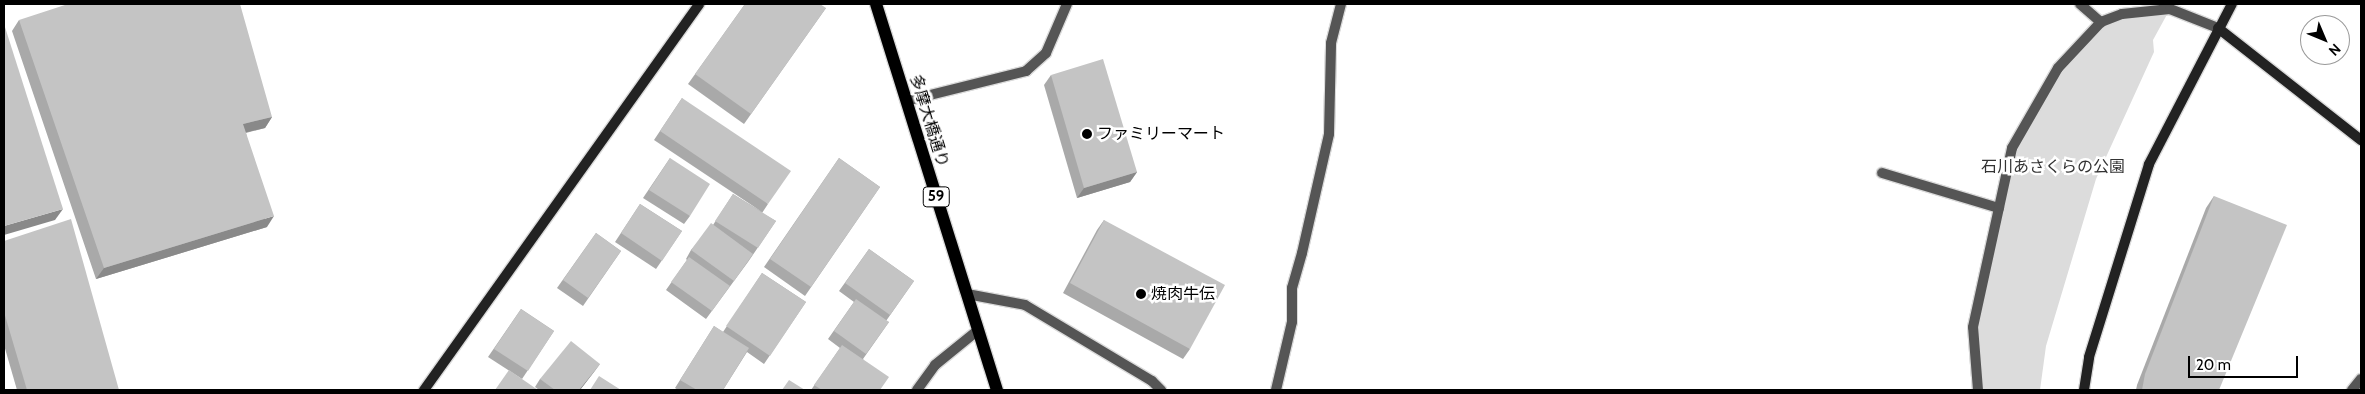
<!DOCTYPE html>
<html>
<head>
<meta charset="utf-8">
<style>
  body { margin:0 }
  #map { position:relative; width:2365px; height:394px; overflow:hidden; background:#fff; font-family:Cabin,"Noto Sans JP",sans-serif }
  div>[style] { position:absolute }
  .green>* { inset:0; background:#dcdcdc }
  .roads { filter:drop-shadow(1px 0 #dbdbdb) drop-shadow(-1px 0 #dbdbdb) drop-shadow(0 1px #dbdbdb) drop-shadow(0 -1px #dbdbdb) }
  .lane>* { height:10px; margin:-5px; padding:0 5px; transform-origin:5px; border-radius:5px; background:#555 }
  .street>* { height:10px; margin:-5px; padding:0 5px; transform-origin:5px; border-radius:5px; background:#555 }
  .secondary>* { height:10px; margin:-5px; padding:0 5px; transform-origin:5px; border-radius:5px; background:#222 }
  .primary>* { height:12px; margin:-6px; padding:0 6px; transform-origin:6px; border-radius:6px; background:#000 }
  .wall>* { inset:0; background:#a9a9a9 }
  .shaded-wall>* { inset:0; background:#898989 }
  .building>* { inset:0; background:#c4c4c4 }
  .dots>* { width:14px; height:14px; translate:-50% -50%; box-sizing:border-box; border:2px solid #fff; border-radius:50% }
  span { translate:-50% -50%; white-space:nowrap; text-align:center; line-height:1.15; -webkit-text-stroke:5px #fff; paint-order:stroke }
  .shield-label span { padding:1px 4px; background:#fff; border:1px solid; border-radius:4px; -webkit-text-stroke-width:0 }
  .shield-label { font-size:15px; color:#000; font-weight:700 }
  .street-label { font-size:16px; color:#000 }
  .poi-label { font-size:16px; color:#000 }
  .left { translate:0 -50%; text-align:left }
  .park-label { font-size:16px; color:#333 }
  .frame { position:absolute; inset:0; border:5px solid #000; pointer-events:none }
  .north { position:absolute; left:2300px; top:15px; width:50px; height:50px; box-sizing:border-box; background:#fff; border:1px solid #999; border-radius:50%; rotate:135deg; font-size:14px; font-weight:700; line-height:20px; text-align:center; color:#000 }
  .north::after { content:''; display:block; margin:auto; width:18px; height:22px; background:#000; clip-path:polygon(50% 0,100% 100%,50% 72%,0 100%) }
  .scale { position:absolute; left:2188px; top:356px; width:110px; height:22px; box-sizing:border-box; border:2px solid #000; border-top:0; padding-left:6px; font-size:15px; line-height:18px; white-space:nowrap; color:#000; -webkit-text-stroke:4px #fff; paint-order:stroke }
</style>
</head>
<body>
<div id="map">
  <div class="green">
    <div style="clip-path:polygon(2170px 9px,2153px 40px,2154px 52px,2096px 179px,2046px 346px,2040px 390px,1978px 390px,1973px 327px,2012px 148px,2058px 68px,2101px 22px)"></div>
  </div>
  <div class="roads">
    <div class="lane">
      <div style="left:2352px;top:390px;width:14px;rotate:-51deg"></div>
    </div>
    <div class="street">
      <div style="left:2080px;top:4px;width:28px;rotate:41deg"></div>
      <div style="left:906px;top:101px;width:124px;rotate:-14deg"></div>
      <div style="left:1026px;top:71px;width:27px;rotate:-42deg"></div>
      <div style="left:1046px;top:53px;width:53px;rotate:-66.8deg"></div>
      <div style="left:1882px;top:173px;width:122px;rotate:16.7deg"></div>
      <div style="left:967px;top:294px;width:59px;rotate:10.7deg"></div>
      <div style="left:1025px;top:305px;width:148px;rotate:30.9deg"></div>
      <div style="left:1152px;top:381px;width:13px;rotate:45deg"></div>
      <div style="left:917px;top:390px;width:31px;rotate:-54deg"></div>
      <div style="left:935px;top:365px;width:55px;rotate:-39.1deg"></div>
      <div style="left:1276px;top:390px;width:70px;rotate:-76.8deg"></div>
      <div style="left:1292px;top:322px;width:34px;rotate:-90deg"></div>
      <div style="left:1292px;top:288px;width:36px;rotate:-74deg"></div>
      <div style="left:1302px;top:253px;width:122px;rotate:-77.2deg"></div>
      <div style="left:1329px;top:134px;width:91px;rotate:-88.7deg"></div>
      <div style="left:1331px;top:43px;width:40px;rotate:-75.6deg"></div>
      <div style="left:1978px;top:390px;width:63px;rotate:-94.5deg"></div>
      <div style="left:1973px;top:327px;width:183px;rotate:-77.7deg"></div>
      <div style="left:2012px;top:148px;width:92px;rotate:-60.1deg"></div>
      <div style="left:2058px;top:68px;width:63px;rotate:-46.9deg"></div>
      <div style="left:2101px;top:22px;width:22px;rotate:-21deg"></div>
      <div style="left:2122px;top:14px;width:48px;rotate:-5.9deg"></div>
      <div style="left:2170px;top:9px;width:52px;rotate:21.6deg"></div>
    </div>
    <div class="secondary">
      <div style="left:2218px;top:28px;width:182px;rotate:38.1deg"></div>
      <div style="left:424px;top:390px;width:474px;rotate:-54.5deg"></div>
      <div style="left:2084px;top:390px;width:33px;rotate:-81deg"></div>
      <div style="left:2089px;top:357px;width:202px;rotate:-72.7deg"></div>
      <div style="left:2149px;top:164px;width:180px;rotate:-62.6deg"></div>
    </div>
    <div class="primary">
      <div style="left:876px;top:4px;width:405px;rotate:72.6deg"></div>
    </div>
  </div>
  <div class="wall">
    <div style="clip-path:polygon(745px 4px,826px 8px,744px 124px,688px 84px)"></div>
    <div style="clip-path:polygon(19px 20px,272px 117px,265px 128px,246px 133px,267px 227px,96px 279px,12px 31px)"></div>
    <div style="clip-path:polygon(1051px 75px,1137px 172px,1130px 182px,1077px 198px,1044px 85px)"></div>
    <div style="clip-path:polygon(682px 98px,768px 204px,762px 213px,776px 221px,748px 262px,706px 319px,666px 290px,687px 260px,686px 259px,691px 250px,713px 225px,733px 194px,762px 212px,654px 140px)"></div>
    <div style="clip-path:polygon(670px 158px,690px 216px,684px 224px,643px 198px)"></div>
    <div style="clip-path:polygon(839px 158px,880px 187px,805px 296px,764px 267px)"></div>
    <div style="clip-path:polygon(2214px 196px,2219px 390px,2136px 390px,2137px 385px,2206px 208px)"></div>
    <div style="clip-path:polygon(640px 204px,682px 231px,656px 269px,615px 242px)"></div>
    <div style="clip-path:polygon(1104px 220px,1190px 349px,1183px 359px,1063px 293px,1097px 230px)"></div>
    <div style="clip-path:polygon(596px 233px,621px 251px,583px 306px,557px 288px)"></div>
    <div style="clip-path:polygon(4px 241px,119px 390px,17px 390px,4px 345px)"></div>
    <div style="clip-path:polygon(869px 249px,914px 281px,886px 321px,889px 322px,863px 359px,880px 390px,811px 390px,840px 348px,828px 339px,854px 302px,839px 291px)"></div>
    <div style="clip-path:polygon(762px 273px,806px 302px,764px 364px,747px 352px,723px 390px,678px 390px,675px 388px,714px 326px,723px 332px)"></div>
    <div style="clip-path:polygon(521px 309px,554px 331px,522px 379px,488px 357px)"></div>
    <div style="clip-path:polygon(600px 364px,580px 390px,539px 390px,535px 387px,540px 379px)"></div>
  </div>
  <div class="shaded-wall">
    <div style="clip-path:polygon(272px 117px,265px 128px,235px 135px,243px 124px)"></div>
    <div style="clip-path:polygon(1137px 172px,1130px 182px,1077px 198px,1084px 188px)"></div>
    <div style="clip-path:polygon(63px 209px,55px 220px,4px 235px,4px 226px)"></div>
    <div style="clip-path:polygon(274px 216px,267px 227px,96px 279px,104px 268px)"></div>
    <div style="clip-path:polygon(600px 364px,594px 372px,580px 390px,579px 390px)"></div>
  </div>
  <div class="building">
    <div style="clip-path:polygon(68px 4px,240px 4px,272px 117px,243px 124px,274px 216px,104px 268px,19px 20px)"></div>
    <div style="clip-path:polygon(745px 4px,820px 4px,826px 8px,751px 114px,695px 74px)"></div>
    <div style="clip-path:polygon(4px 24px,63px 209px,4px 226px)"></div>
    <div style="clip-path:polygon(1103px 59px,1137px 172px,1084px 188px,1051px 75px)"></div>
    <div style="clip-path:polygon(682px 98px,791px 171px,768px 204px,660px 131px)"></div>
    <div style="clip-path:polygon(670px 158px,710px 184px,690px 216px,649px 190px)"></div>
    <div style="clip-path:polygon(839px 158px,880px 187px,811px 287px,770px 259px)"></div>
    <div style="clip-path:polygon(733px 194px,776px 221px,758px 248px,715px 221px)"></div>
    <div style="clip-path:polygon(2214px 196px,2287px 225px,2219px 390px,2142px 390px,2145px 374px)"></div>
    <div style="clip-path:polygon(640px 204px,682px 231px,662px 261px,621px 233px)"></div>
    <div style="clip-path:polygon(71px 219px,119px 390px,27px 390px,4px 312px,4px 241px)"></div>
    <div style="clip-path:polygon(1104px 220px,1225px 285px,1190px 349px,1070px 283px)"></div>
    <div style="clip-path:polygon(711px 223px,753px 254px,734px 281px,691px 250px)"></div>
    <div style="clip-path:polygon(596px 233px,621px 251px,588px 298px,563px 280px)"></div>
    <div style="clip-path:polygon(869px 249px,914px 281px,890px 315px,845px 283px)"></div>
    <div style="clip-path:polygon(689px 257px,730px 286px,712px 311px,671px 282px)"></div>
    <div style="clip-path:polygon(762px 273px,806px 302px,770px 356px,726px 326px)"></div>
    <div style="clip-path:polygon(856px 299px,889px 322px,866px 354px,834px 331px)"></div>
    <div style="clip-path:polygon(521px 309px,554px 331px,528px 371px,494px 349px)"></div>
    <div style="clip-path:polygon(714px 326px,749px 348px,723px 390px,697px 390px,680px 380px)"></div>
    <div style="clip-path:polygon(571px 341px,600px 364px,579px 390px,555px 390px,540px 379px)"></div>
    <div style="clip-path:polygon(842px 345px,889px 377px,880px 390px,822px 390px,814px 385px)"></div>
    <div style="clip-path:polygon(509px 370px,538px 390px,495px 390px)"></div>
    <div style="clip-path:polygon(599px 376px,621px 390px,590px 390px)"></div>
    <div style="clip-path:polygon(789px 380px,805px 390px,782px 390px)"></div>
  </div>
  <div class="dots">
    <div style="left:1087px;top:134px;background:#000"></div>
    <div style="left:1141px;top:294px;background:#000"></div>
  </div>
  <div class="shield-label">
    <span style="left:936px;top:197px">59</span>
  </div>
  <div class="street-label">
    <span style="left:929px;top:121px;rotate:73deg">多摩大橋通り</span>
  </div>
  <div class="poi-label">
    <span class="left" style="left:1097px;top:134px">ファミリーマート</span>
    <span class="left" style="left:1151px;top:294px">焼肉牛伝</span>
  </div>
  <div class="park-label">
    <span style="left:2053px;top:167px">石川あさくらの公園</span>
  </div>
  <div class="frame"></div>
  <div class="north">N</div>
  <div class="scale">20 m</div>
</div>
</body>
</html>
